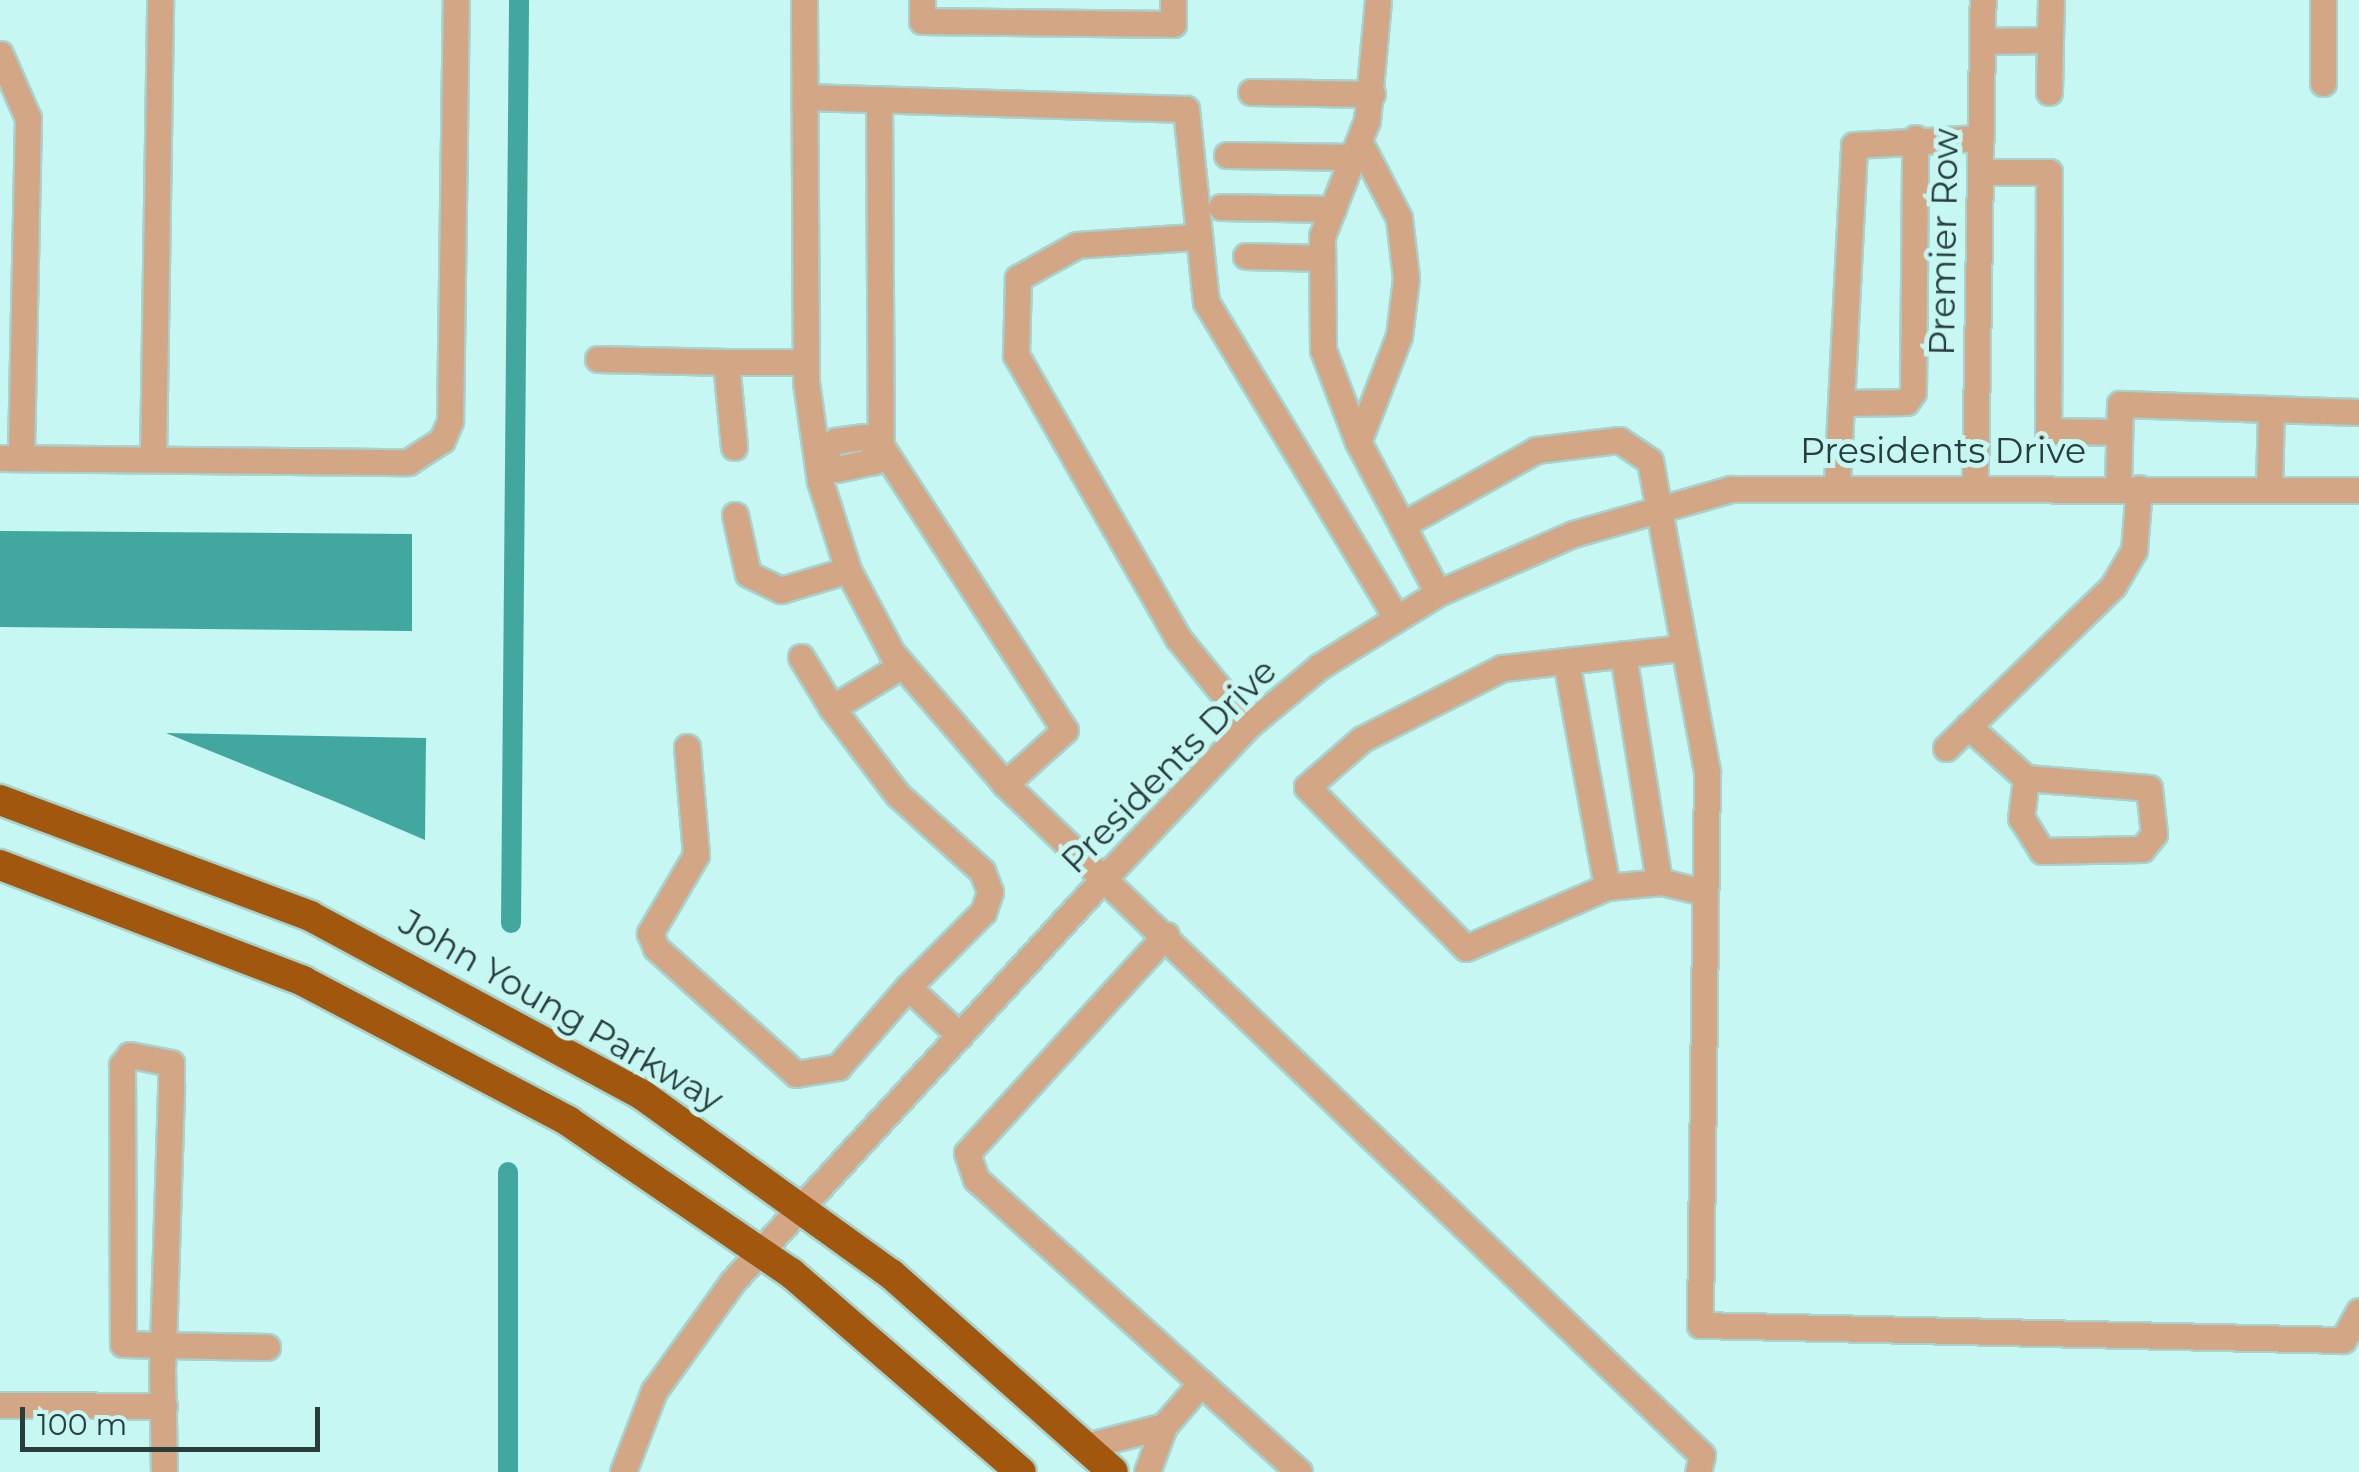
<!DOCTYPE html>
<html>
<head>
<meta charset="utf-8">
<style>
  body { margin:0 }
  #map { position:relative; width:2359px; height:1472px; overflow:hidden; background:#c6f7f2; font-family:Montserrat,sans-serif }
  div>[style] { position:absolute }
  .water>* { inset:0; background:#41a79f }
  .canal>* { height:20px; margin:-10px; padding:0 10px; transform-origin:10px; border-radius:10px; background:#41a79f }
  .roads { filter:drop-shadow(2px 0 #a7d2cd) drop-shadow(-2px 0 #a7d2cd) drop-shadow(0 2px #a7d2cd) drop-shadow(0 -2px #a7d2cd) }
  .minor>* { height:25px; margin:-12.5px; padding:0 12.5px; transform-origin:12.5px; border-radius:12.5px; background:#d3a685 }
  .highway>* { height:30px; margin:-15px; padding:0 15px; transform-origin:15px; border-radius:15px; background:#a1570d }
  span { translate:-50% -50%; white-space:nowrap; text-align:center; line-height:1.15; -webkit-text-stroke:10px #c6f7f2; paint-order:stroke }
  .street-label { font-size:35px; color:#293d3b }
  .scale { position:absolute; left:20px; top:1407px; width:300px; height:45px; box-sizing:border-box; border:5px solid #293d3b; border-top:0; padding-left:12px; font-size:30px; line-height:35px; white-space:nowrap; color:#293d3b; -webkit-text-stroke:8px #c6f7f2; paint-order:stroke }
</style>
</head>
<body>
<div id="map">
  <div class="water">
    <div style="clip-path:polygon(0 531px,412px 534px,412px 631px,0 627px)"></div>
    <div style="clip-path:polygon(166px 733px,426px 738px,425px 840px,341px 804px)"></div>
  </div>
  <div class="canal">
    <div style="left:511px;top:923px;width:923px;rotate:-89.5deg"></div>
    <div style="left:508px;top:1472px;width:300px;rotate:-90deg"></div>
  </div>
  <div class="roads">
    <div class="minor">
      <div style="left:804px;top:0;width:382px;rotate:89.7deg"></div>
      <div style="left:806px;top:382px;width:100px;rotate:82deg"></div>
      <div style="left:820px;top:481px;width:93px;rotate:72.5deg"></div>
      <div style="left:848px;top:570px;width:94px;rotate:62.1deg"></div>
      <div style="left:892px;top:653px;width:173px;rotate:49.2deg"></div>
      <div style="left:1005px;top:784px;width:967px;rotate:43.91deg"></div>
      <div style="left:1702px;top:1455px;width:17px;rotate:103deg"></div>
      <div style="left:922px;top:0;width:21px;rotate:90deg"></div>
      <div style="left:922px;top:21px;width:251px;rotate:0.7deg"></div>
      <div style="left:1173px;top:24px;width:24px;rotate:-90deg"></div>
      <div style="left:1378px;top:0;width:121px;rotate:95.2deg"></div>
      <div style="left:1367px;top:120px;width:124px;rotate:111.2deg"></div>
      <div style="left:1322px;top:236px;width:114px;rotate:89.5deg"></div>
      <div style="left:1323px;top:350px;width:98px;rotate:69.2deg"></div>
      <div style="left:1358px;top:442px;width:171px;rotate:62.1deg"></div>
      <div style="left:2323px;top:0;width:83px;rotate:90deg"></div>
      <div style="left:1982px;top:41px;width:68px;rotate:-0.8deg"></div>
      <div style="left:2050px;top:40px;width:40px;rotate:-88.6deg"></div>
      <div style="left:0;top:54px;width:70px;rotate:66.4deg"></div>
      <div style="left:28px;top:118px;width:340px;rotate:91.2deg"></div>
      <div style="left:1251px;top:92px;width:121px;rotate:0.9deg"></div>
      <div style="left:2049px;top:92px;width:52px;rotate:-88.9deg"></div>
      <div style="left:805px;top:97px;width:381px;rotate:1.8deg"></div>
      <div style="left:1186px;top:109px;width:194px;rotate:84.1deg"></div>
      <div style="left:1206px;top:302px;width:368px;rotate:58.9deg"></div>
      <div style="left:879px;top:99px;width:347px;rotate:89.7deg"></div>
      <div style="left:881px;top:446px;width:338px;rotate:57.1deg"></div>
      <div style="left:1065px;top:730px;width:81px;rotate:138deg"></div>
      <div style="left:1227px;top:155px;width:127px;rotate:0.9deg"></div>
      <div style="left:1980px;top:172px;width:69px"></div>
      <div style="left:2049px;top:172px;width:259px;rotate:90.2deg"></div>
      <div style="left:2048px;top:431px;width:71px;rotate:0.8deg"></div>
      <div style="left:1221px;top:207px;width:112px;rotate:1deg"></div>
      <div style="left:1193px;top:237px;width:116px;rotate:176.1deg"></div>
      <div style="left:1077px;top:245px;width:68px;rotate:150.8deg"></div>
      <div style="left:1018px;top:278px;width:77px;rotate:91.5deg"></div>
      <div style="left:1016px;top:355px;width:326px;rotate:60.2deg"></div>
      <div style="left:1178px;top:638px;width:112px;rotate:50.8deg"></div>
      <div style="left:1246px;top:256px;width:76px;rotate:1.5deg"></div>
      <div style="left:598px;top:359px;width:128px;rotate:1.3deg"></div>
      <div style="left:1845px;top:403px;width:61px;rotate:-0.9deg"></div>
      <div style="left:1906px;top:402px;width:12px;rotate:-55deg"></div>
      <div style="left:1913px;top:392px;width:254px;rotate:-89.5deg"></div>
      <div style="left:864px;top:437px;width:19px;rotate:28deg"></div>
      <div style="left:881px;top:446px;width:17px;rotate:115deg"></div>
      <div style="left:874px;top:461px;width:38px;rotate:168deg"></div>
      <div style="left:837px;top:469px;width:22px;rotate:-153deg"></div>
      <div style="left:817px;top:459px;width:25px;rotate:-45deg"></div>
      <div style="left:835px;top:441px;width:29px;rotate:-8deg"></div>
      <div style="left:1358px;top:442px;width:114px;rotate:-68.9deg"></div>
      <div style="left:1399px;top:336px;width:58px;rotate:-83.1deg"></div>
      <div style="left:1406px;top:278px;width:60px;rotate:-96.7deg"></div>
      <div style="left:1399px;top:218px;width:85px;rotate:-117.5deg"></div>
      <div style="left:734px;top:447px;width:85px;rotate:-95.4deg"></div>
      <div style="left:726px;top:362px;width:80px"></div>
      <div style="left:0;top:458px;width:408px;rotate:0.6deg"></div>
      <div style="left:408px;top:462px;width:40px;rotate:-32.9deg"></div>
      <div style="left:442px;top:440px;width:21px;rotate:-67deg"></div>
      <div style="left:450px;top:421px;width:421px;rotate:-89.2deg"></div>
      <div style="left:153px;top:458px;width:458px;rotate:-89.1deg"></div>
      <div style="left:1837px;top:483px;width:338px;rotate:-87.1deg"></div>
      <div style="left:1854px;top:145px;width:127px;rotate:-3.2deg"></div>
      <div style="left:1975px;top:486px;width:486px;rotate:-89.1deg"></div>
      <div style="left:2118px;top:487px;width:83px;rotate:-88.6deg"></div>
      <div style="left:2120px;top:404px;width:239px;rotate:1.9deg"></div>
      <div style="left:2269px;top:489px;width:80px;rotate:-88.6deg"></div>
      <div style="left:735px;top:515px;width:60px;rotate:77.6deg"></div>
      <div style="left:748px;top:574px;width:37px;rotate:26deg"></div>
      <div style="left:781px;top:590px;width:70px;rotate:-16.6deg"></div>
      <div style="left:1402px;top:525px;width:154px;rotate:-29.2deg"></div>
      <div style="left:1536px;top:450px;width:84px;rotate:-6.9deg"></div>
      <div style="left:1619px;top:440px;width:37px;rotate:34deg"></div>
      <div style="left:1650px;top:461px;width:316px;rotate:79.6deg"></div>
      <div style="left:1707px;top:772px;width:553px;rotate:90.73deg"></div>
      <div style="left:1700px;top:1325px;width:643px;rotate:1.34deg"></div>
      <div style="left:2343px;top:1340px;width:33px;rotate:-61deg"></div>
      <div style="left:1681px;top:648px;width:180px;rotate:173.6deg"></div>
      <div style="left:1502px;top:668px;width:157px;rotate:153.1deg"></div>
      <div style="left:1362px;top:739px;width:73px;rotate:138.9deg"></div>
      <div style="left:1307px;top:787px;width:226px;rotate:45.4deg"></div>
      <div style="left:1466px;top:948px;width:154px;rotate:-23.4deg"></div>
      <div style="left:1607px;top:887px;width:55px;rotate:-5.2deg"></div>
      <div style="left:1662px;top:882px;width:42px;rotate:13.7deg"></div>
      <div style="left:1623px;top:654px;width:231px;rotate:81deg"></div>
      <div style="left:801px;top:657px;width:60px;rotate:58.7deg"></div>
      <div style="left:1566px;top:661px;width:230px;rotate:79.7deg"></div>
      <div style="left:901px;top:666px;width:81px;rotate:148.7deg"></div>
      <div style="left:832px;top:708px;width:108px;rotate:52.9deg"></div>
      <div style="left:897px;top:794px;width:115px;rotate:42.2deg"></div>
      <div style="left:982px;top:871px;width:22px;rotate:69deg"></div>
      <div style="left:990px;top:892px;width:21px;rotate:109deg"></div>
      <div style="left:983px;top:912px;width:106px;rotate:135deg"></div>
      <div style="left:1968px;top:726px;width:78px;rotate:41.9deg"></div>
      <div style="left:2026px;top:778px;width:123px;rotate:4.6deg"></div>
      <div style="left:2149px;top:788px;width:46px;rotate:83.8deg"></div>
      <div style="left:2154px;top:834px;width:19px;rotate:129deg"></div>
      <div style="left:2142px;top:849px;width:100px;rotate:178.9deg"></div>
      <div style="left:2042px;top:851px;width:39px;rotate:-122deg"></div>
      <div style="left:2021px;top:818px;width:40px;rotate:-82.9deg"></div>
      <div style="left:687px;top:747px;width:108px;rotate:85.2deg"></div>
      <div style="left:696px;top:855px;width:91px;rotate:120.5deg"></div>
      <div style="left:650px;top:933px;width:16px;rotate:68deg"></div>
      <div style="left:656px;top:948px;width:188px;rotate:42deg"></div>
      <div style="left:796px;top:1074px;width:43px;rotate:-9.5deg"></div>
      <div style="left:838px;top:1067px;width:106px;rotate:-48.8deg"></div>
      <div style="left:908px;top:987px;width:71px;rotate:43.3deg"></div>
      <div style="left:1946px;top:748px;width:233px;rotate:-44.1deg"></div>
      <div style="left:2113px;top:586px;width:42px;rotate:-59.7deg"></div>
      <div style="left:2134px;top:550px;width:62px;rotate:-85.4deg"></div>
      <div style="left:1166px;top:935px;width:295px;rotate:132.4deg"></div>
      <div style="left:967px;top:1153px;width:28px;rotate:71deg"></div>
      <div style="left:976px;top:1179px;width:436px;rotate:42.2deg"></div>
      <div style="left:0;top:1405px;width:164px;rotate:0.3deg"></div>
      <div style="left:1086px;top:1446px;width:81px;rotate:-14.4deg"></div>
      <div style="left:164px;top:1472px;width:102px;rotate:-91.1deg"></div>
      <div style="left:162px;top:1370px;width:25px;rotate:-88deg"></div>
      <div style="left:163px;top:1345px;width:260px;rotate:-88.2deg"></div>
      <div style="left:171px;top:1085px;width:22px;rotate:-90deg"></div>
      <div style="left:171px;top:1063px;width:42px;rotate:-169deg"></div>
      <div style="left:130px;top:1055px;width:13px;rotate:129deg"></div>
      <div style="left:122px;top:1065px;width:279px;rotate:89.8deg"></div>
      <div style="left:123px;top:1344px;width:40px;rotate:1.4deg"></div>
      <div style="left:163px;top:1345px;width:104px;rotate:1.1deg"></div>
      <div style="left:623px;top:1472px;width:87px;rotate:-69.1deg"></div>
      <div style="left:654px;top:1391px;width:135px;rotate:-54.3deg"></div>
      <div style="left:733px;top:1281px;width:551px;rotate:-47.36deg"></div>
      <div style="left:1106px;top:876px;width:208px;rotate:-46.6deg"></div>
      <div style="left:1249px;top:725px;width:92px;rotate:-39.7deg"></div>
      <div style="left:1320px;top:666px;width:139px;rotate:-31.7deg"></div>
      <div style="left:1438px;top:593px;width:147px;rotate:-23.6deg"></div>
      <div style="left:1573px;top:534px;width:164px;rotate:-15.9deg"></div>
      <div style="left:1731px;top:489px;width:628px;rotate:0.09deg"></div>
      <div style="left:1147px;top:1472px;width:49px;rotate:-69.7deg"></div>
      <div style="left:1164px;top:1426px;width:57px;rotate:-49.3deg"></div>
    </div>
    <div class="highway">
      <div style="left:0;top:800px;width:331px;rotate:20.5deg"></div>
      <div style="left:310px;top:916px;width:376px;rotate:28.3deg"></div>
      <div style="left:641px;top:1094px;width:308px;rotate:35.8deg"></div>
      <div style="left:891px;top:1274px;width:297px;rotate:41.7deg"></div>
      <div style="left:0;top:865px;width:324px;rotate:20.9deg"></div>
      <div style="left:303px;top:981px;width:300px;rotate:27.8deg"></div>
      <div style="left:568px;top:1121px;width:270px;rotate:34.3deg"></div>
      <div style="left:791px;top:1273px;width:304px;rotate:40.9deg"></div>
    </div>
  </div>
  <div class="street-label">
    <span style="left:1944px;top:242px;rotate:-89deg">Premier Row</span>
    <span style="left:1943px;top:451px">Presidents Drive</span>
    <span style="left:1169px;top:766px;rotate:-45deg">Presidents Drive</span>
    <span style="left:561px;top:1011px;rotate:30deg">John Young Parkway</span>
  </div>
  <div class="scale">100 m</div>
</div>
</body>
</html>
